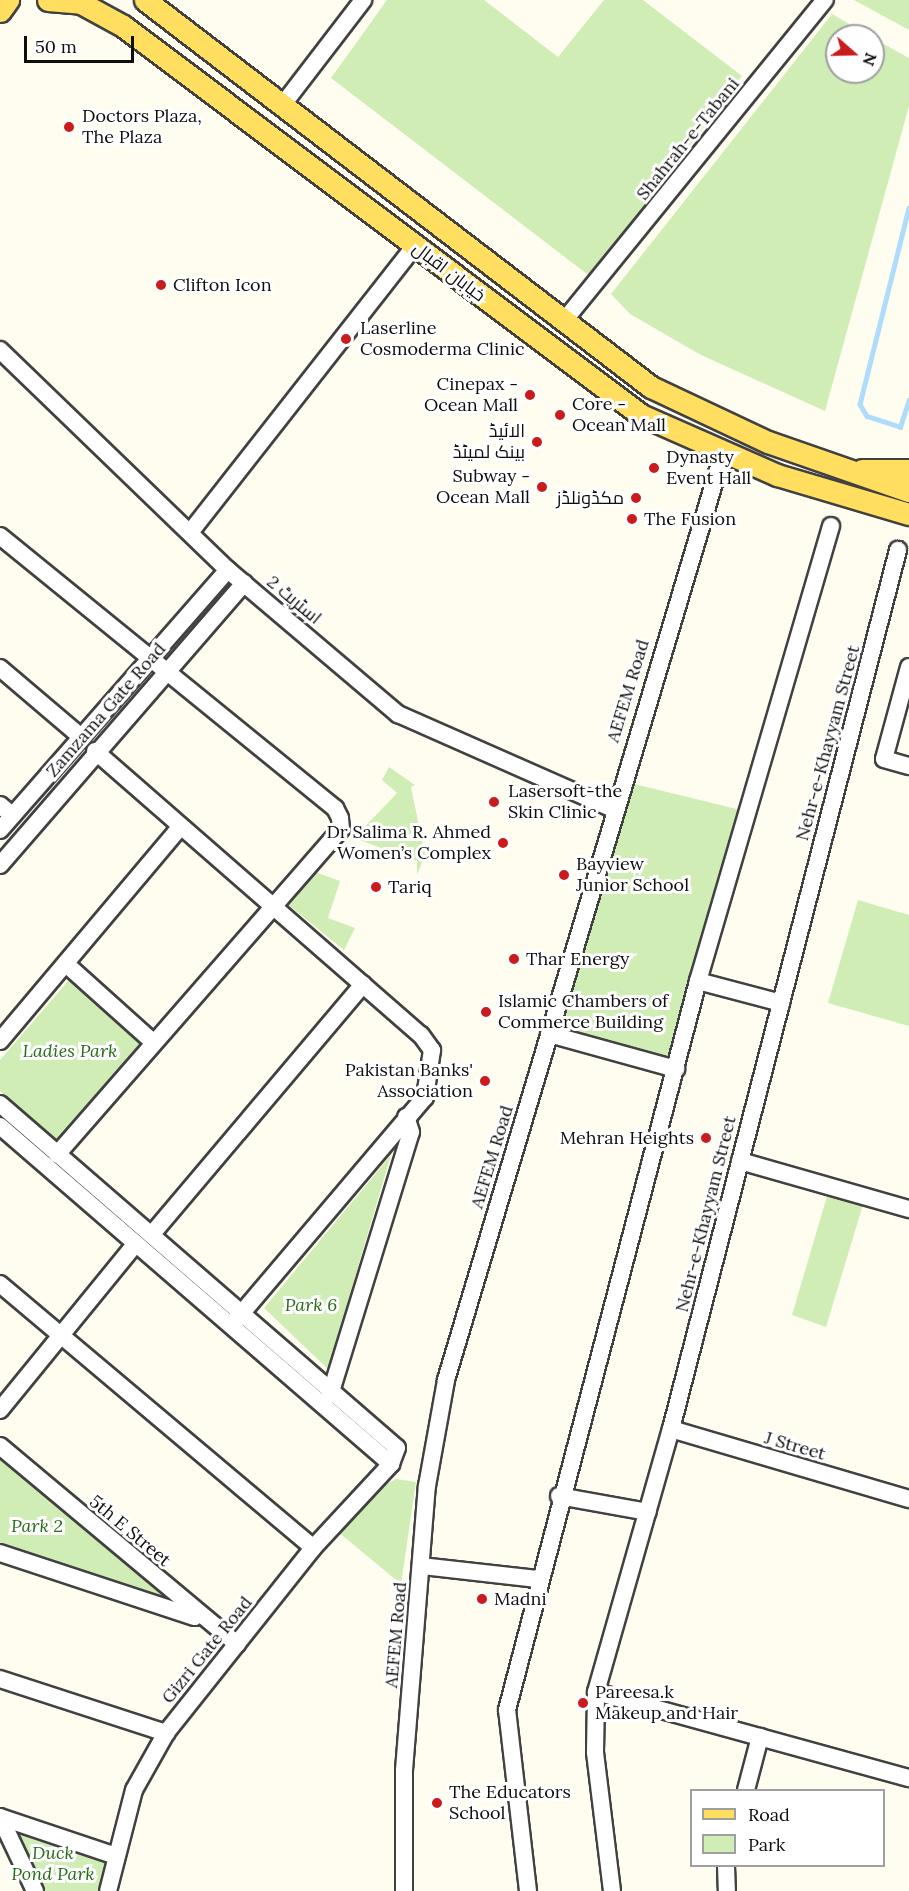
<!DOCTYPE html>
<html>
<head>
<meta charset="utf-8">
<style>
  body { margin:0 }
  #map { position:relative; width:909px; height:1891px; overflow:hidden; background:#fffdf0; font-family:Lora,Cairo,serif }
  div>[style] { position:absolute }
  .green>* { inset:0; background:#d0edb6 }
  .stream>* { height:4.5px; margin:-2.25px; padding:0 2.25px; transform-origin:2.25px; border-radius:2.25px; background:#b0dcfb }
  .roads { filter:drop-shadow(2px 0 #414141) drop-shadow(-2px 0 #414141) drop-shadow(0 2px #414141) drop-shadow(0 -2px #414141) }
  .minor>* { height:16px; margin:-8px; padding:0 8px; transform-origin:8px; border-radius:8px; background:#fff }
  .major>* { height:21px; margin:-10.5px; padding:0 10.5px; transform-origin:10.5px; border-radius:10.5px; background:#ffde60 }
  .dots>* { width:16px; height:16px; translate:-50% -50%; box-sizing:border-box; border:3px solid #fff; border-radius:50% }
  span { translate:-50% -50%; white-space:nowrap; text-align:center; line-height:1.15; -webkit-text-stroke:6px #fff; paint-order:stroke }
  .poi-label { font-size:18px; color:#0e0e0e }
  .left { translate:0 -50%; text-align:left }
  .right { translate:-100% -50%; text-align:right }
  .street-label { font-size:18px; color:#0e0e0e }
  .park-label { font-size:18px; color:#276c19; font-style:italic }
  .legend { position:absolute; left:690px; top:1789px; width:195px; height:78px; box-sizing:border-box; background:#fff; border:2px solid #9f9f9f; margin:0; padding:8px 10px; list-style:none; font-size:18px; color:#0e0e0e }
  .legend li { display:flex; align-items:center; gap:12px; height:30px }
  .legend b { width:30px; border:2px solid #9f9f9f }
  .north { position:absolute; left:825px; top:24px; width:60px; height:60px; box-sizing:border-box; background:#fff; border:2px solid #9f9f9f; border-radius:50%; rotate:110deg; font-size:16px; font-weight:700; line-height:24px; text-align:center; color:#0e0e0e }
  .north::after { content:''; display:block; margin:auto; width:21px; height:27px; background:#ca1b1d; clip-path:polygon(50% 0,100% 100%,50% 72%,0 100%) }
  .scale { position:absolute; left:24px; top:36px; width:110px; height:27px; box-sizing:border-box; border:3px solid #0e0e0e; border-top:0; padding-left:8px; font-size:18px; line-height:21px; white-space:nowrap; color:#0e0e0e; -webkit-text-stroke:4px #fff; paint-order:stroke }
</style>
</head>
<body>
<div id="map">
  <div class="green">
    <div style="clip-path:polygon(387px 0,484px 0,558px 57px,604px 0,643px 0,742px 76px,596px 271px,587px 274px,331px 78px)"></div>
    <div style="clip-path:polygon(854px 0,909px 0,909px 30px)"></div>
    <div style="clip-path:polygon(832px 14px,870px 36px,837px 36px,837px 72px,873px 72px,873px 38px,909px 58px,909px 106px,825px 411px,701px 355px,630px 314px,611px 294px)"></div>
    <div style="clip-path:polygon(389px 767px,415px 785px,411px 787px,425px 855px,417px 875px,417px 861px,354px 838px,397px 793px,382px 780px)"></div>
    <div style="clip-path:polygon(622px 781px,749px 812px,676px 1069px,549px 1034px)"></div>
    <div style="clip-path:polygon(312px 871px,340px 881px,328px 918px,355px 928px,344px 950px,286px 903px)"></div>
    <div style="clip-path:polygon(858px 900px,909px 915px,909px 1026px,828px 1003px)"></div>
    <div style="clip-path:polygon(69px 980px,141px 1042px,56px 1140px,0 1091px,0 1060px)"></div>
    <div style="clip-path:polygon(391px 1155px,328px 1369px,264px 1308px)"></div>
    <div style="clip-path:polygon(830px 1186px,865px 1198px,826px 1327px,792px 1315px)"></div>
    <div style="clip-path:polygon(0 1443px,204px 1620px,0 1553px)"></div>
    <div style="clip-path:polygon(396px 1479px,416px 1482px,401px 1584px,337px 1531px,367px 1495px)"></div>
    <div style="clip-path:polygon(0 1817px,116px 1856px,108px 1891px,35px 1891px)"></div>
  </div>
  <div class="stream">
    <div style="left:909px;top:208px;width:202px;rotate:104deg"></div>
    <div style="left:860px;top:404px;width:14px;rotate:60deg"></div>
    <div style="left:867px;top:416px;width:35px;rotate:18deg"></div>
    <div style="left:900px;top:427px;width:28px;rotate:-72deg"></div>
  </div>
  <div class="roads">
    <div class="minor">
      <div style="left:281px;top:107px;width:135px;rotate:-52.5deg"></div>
      <div style="left:563px;top:322px;width:415px;rotate:-50.9deg"></div>
      <div style="left:0;top:350px;width:317px;rotate:44deg"></div>
      <div style="left:228px;top:570px;width:223px;rotate:40.3deg"></div>
      <div style="left:398px;top:714px;width:235px;rotate:23.8deg"></div>
      <div style="left:192px;top:530px;width:360px;rotate:-51.9deg"></div>
      <div style="left:0;top:536px;width:432px;rotate:39.1deg"></div>
      <div style="left:335px;top:808px;width:11px;rotate:63deg"></div>
      <div style="left:340px;top:818px;width:11px;rotate:85deg"></div>
      <div style="left:341px;top:829px;width:432px;rotate:131.1deg"></div>
      <div style="left:909px;top:667px;width:95px;rotate:105.2deg"></div>
      <div style="left:884px;top:759px;width:26px;rotate:16deg"></div>
      <div style="left:0;top:668px;width:106px;rotate:40.4deg"></div>
      <div style="left:95px;top:751px;width:432px;rotate:41.1deg"></div>
      <div style="left:421px;top:1035px;width:19px;rotate:54deg"></div>
      <div style="left:432px;top:1050px;width:48px;rotate:98.5deg"></div>
      <div style="left:425px;top:1097px;width:297px;rotate:130.3deg"></div>
      <div style="left:0;top:805px;width:16px;rotate:40deg"></div>
      <div style="left:0;top:830px;width:346px;rotate:-48.8deg"></div>
      <div style="left:0;top:865px;width:373px;rotate:-49.1deg"></div>
      <div style="left:66px;top:964px;width:117px;rotate:41.9deg"></div>
      <div style="left:698px;top:981px;width:86px;rotate:14.8deg"></div>
      <div style="left:549px;top:1034px;width:132px;rotate:15.4deg"></div>
      <div style="left:0;top:1041px;width:280px;rotate:-49.9deg"></div>
      <div style="left:0;top:1104px;width:525px;rotate:40.91deg"></div>
      <div style="left:397px;top:1448px;width:17px;rotate:111deg"></div>
      <div style="left:391px;top:1464px;width:115px;rotate:132.9deg"></div>
      <div style="left:313px;top:1548px;width:236px;rotate:128.5deg"></div>
      <div style="left:166px;top:1733px;width:65px;rotate:119.3deg"></div>
      <div style="left:134px;top:1790px;width:104px;rotate:104.4deg"></div>
      <div style="left:0;top:1126px;width:517px;rotate:40.84deg"></div>
      <div style="left:740px;top:1161px;width:176px;rotate:15.9deg"></div>
      <div style="left:152px;top:1234px;width:327px;rotate:-49.8deg"></div>
      <div style="left:0;top:1284px;width:409px;rotate:40.1deg"></div>
      <div style="left:330px;top:1395px;width:275px;rotate:-72.9deg"></div>
      <div style="left:411px;top:1132px;width:16px;rotate:-108deg"></div>
      <div style="left:0;top:1410px;width:215px;rotate:-50.8deg"></div>
      <div style="left:671px;top:1429px;width:248px;rotate:16.4deg"></div>
      <div style="left:0;top:1446px;width:309px;rotate:39.9deg"></div>
      <div style="left:559px;top:1496px;width:90px;rotate:10.2deg"></div>
      <div style="left:0;top:1553px;width:205px;rotate:18.2deg"></div>
      <div style="left:422px;top:1566px;width:117px;rotate:6.4deg"></div>
      <div style="left:0;top:1679px;width:175px;rotate:18deg"></div>
      <div style="left:596px;top:1692px;width:325px;rotate:15.4deg"></div>
      <div style="left:746px;top:1790px;width:55px;rotate:-75.2deg"></div>
      <div style="left:0;top:1817px;width:122px;rotate:18.6deg"></div>
      <div style="left:0;top:1817px;width:82px;rotate:64.7deg"></div>
      <div style="left:726px;top:1866px;width:25px;rotate:88deg"></div>
      <div style="left:404px;top:1891px;width:121px;rotate:-90deg"></div>
      <div style="left:404px;top:1770px;width:285px;rotate:-85.4deg"></div>
      <div style="left:427px;top:1486px;width:108px;rotate:-79.8deg"></div>
      <div style="left:446px;top:1380px;width:968px;rotate:-73.36deg"></div>
      <div style="left:528px;top:1891px;width:182px;rotate:-96.6deg"></div>
      <div style="left:507px;top:1710px;width:754px;rotate:-75.32deg"></div>
      <div style="left:698px;top:981px;width:474px;rotate:-73.7deg"></div>
      <div style="left:612px;top:1891px;width:140px;rotate:-97deg"></div>
      <div style="left:595px;top:1752px;width:60px;rotate:-89deg"></div>
      <div style="left:596px;top:1692px;width:273px;rotate:-74.1deg"></div>
      <div style="left:671px;top:1429px;width:908px;rotate:-75.52deg"></div>
    </div>
    <div class="major">
      <div style="left:48px;top:0;width:33px;rotate:5deg"></div>
      <div style="left:81px;top:3px;width:48px;rotate:28.7deg"></div>
      <div style="left:123px;top:26px;width:648px;rotate:36.91deg"></div>
      <div style="left:641px;top:415px;width:149px;rotate:23.8deg"></div>
      <div style="left:777px;top:475px;width:138px;rotate:16.5deg"></div>
      <div style="left:145px;top:0;width:637px;rotate:37.41deg"></div>
      <div style="left:651px;top:387px;width:129px;rotate:25.2deg"></div>
      <div style="left:768px;top:442px;width:149px;rotate:19.2deg"></div>
      <div style="left:0;top:11px;width:14px;rotate:-54deg"></div>
      <div style="left:862px;top:470px;width:47px"></div>
    </div>
  </div>
  <div class="dots">
    <div style="left:69px;top:127px;background:#ca1b1d"></div>
    <div style="left:161px;top:285px;background:#ca1b1d"></div>
    <div style="left:346px;top:339px;background:#ca1b1d"></div>
    <div style="left:530px;top:395px;background:#ca1b1d"></div>
    <div style="left:560px;top:415px;background:#ca1b1d"></div>
    <div style="left:537px;top:442px;background:#ca1b1d"></div>
    <div style="left:654px;top:468px;background:#ca1b1d"></div>
    <div style="left:542px;top:487px;background:#ca1b1d"></div>
    <div style="left:636px;top:498px;background:#ca1b1d"></div>
    <div style="left:632px;top:519px;background:#ca1b1d"></div>
    <div style="left:494px;top:802px;background:#ca1b1d"></div>
    <div style="left:503px;top:843px;background:#ca1b1d"></div>
    <div style="left:564px;top:875px;background:#ca1b1d"></div>
    <div style="left:376px;top:887px;background:#ca1b1d"></div>
    <div style="left:514px;top:959px;background:#ca1b1d"></div>
    <div style="left:486px;top:1012px;background:#ca1b1d"></div>
    <div style="left:485px;top:1081px;background:#ca1b1d"></div>
    <div style="left:706px;top:1138px;background:#ca1b1d"></div>
    <div style="left:482px;top:1599px;background:#ca1b1d"></div>
    <div style="left:583px;top:1703px;background:#ca1b1d"></div>
    <div style="left:437px;top:1803px;background:#ca1b1d"></div>
  </div>
  <div class="poi-label">
    <span class="left" style="left:82px;top:127px">Doctors Plaza,<br>The Plaza</span>
    <span class="left" style="left:173px;top:285px">Clifton Icon</span>
    <span class="left" style="left:360px;top:339px">Laserline<br>Cosmoderma Clinic</span>
    <span class="right" style="left:518px;top:395px">Cinepax -<br>Ocean Mall</span>
    <span class="left" style="left:572px;top:415px">Core -<br>Ocean Mall</span>
    <span class="right" style="left:525px;top:442px">الائیڈ<br>بینک لمیٹڈ</span>
    <span class="left" style="left:666px;top:468px">Dynasty<br>Event Hall</span>
    <span class="right" style="left:530px;top:487px">Subway -<br>Ocean Mall</span>
    <span class="right" style="left:624px;top:498px">مکڈونلڈز</span>
    <span class="left" style="left:644px;top:519px">The Fusion</span>
    <span class="left" style="left:508px;top:802px">Lasersoft-the<br>Skin Clinic</span>
    <span class="right" style="left:491px;top:843px">Dr Salima R. Ahmed<br>Women’s Complex</span>
    <span class="left" style="left:576px;top:875px">Bayview<br>Junior School</span>
    <span class="left" style="left:388px;top:887px">Tariq</span>
    <span class="left" style="left:526px;top:959px">Thar Energy</span>
    <span class="left" style="left:498px;top:1012px">Islamic Chambers of<br>Commerce Building</span>
    <span class="right" style="left:473px;top:1081px">Pakistan Banks'<br>Association</span>
    <span class="right" style="left:694px;top:1138px">Mehran Heights</span>
    <span class="left" style="left:494px;top:1599px">Madni</span>
    <span class="left" style="left:595px;top:1703px">Pareesa.k<br>Makeup and Hair</span>
    <span class="left" style="left:449px;top:1803px">The Educators<br>School</span>
  </div>
  <div class="street-label">
    <span style="left:688px;top:139px;rotate:-51deg">Shahrah-e-Tabani</span>
    <span style="left:449px;top:272px;rotate:37deg">خیابان اقبال</span>
    <span style="left:294px;top:600px;rotate:40deg">اسٹریٹ 2</span>
    <span style="left:628px;top:691px;rotate:-73deg">AEFEM Road</span>
    <span style="left:106px;top:710px;rotate:-49deg">Zamzama Gate Road</span>
    <span style="left:828px;top:743px;rotate:-75deg">Nehr-e-Khayyam Street</span>
    <span style="left:492px;top:1157px;rotate:-73deg">AEFEM Road</span>
    <span style="left:706px;top:1214px;rotate:-76deg">Nehr-e-Khayyam Street</span>
    <span style="left:795px;top:1446px;rotate:16deg">J Street</span>
    <span style="left:130px;top:1531px;rotate:40deg">5th E Street</span>
    <span style="left:396px;top:1635px;rotate:-85deg">AEFEM Road</span>
    <span style="left:207px;top:1650px;rotate:-51deg">Gizri Gate Road</span>
  </div>
  <div class="park-label">
    <span style="left:70px;top:1051px">Ladies Park</span>
    <span style="left:311px;top:1305px">Park 6</span>
    <span style="left:37px;top:1526px">Park 2</span>
    <span style="left:53px;top:1864px">Duck<br>Pond Park</span>
  </div>
  <ul class="legend">
  <li><b style="height:8px;background:#ffde60"></b>Road</li>
  <li><b style="height:16px;background:#d0edb6"></b>Park</li>
  </ul>
  <div class="north">N</div>
  <div class="scale">50 m</div>
</div>
</body>
</html>
